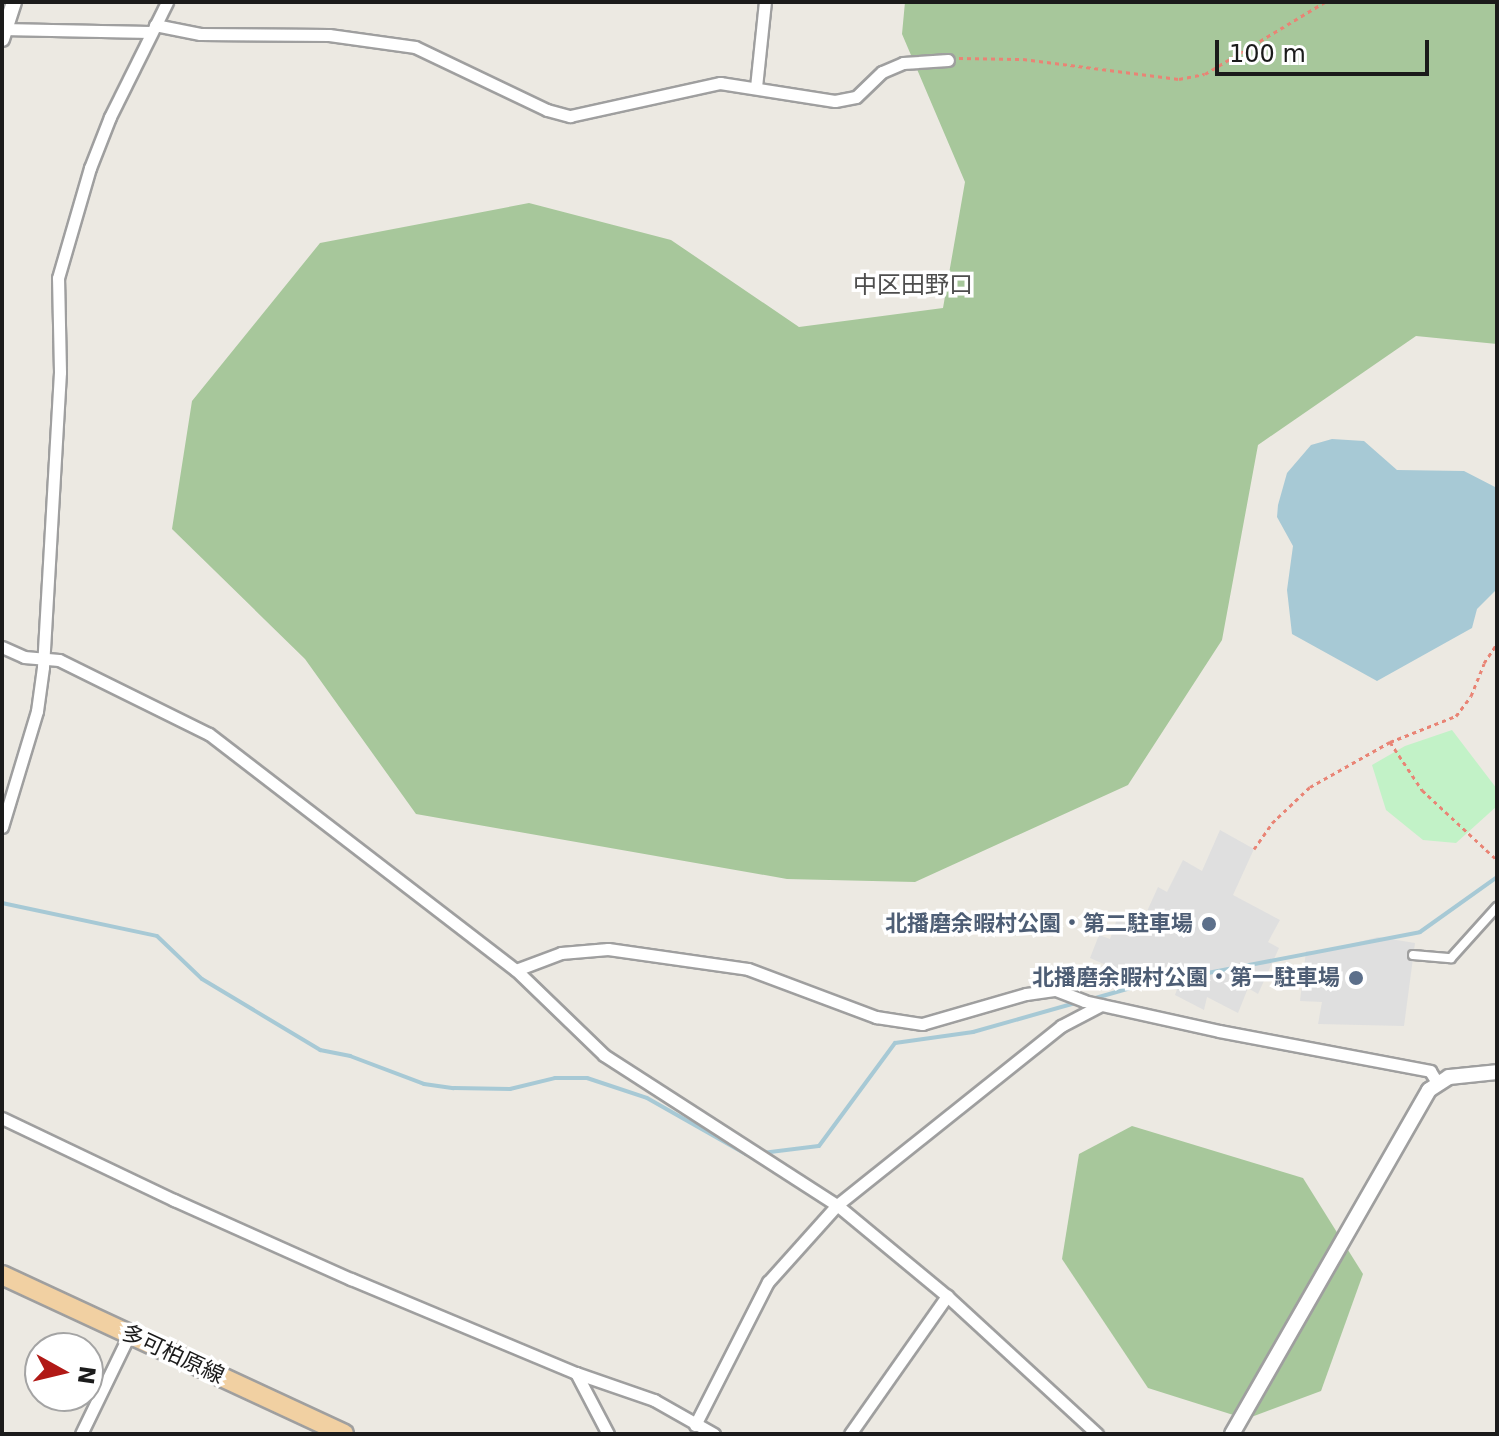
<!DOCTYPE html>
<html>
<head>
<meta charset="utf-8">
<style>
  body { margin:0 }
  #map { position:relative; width:1499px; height:1436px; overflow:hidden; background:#ece9e2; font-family:"DejaVu Sans","Noto Sans JP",sans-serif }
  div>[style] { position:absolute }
  .forest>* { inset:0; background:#a7c79b }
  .park>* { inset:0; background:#c2f2c7 }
  .parking>* { inset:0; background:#dfdfdf }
  .water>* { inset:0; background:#a7c9d5 }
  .stream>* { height:4px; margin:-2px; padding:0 2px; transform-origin:2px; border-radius:2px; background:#a7c9d5 }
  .path>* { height:3px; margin-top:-1.5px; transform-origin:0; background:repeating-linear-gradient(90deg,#e98475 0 4px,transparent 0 8px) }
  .roads { filter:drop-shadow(2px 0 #9f9f9f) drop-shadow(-2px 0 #9f9f9f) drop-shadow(0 2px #9f9f9f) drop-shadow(0 -2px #9f9f9f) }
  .pedestrian>* { height:8px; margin:-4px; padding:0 4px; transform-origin:4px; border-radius:4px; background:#fff }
  .minor>* { height:11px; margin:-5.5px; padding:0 5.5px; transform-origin:5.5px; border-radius:5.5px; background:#fff }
  .tertiary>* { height:14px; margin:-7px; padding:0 7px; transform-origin:7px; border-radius:7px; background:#fff }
  .primary>* { height:18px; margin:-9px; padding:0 9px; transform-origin:9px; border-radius:9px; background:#f1d0a2 }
  .dots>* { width:22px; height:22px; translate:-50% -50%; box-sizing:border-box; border:4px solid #fff; border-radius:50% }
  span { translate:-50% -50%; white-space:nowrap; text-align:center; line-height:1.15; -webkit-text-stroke:7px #fff; paint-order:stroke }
  .service-label { font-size:22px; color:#4e5e75; font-weight:700 }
  .right { translate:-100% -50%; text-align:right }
  .street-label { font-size:22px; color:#1b1b1b }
  .neighbourhood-label { font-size:24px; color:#4e4e4e }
  .frame { position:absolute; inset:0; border:4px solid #1b1b1b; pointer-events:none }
  .north { position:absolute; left:24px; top:1332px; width:80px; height:80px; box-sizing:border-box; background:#fff; border:2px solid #a4a4a4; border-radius:50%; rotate:98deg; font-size:22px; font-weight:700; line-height:32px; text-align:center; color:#1b1b1b }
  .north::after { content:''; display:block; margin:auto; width:28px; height:36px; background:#b11916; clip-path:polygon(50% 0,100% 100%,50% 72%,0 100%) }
  .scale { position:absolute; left:1215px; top:40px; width:214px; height:36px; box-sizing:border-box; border:4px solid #1b1b1b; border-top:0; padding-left:10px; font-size:24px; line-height:28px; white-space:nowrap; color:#1b1b1b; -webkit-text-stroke:6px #fff; paint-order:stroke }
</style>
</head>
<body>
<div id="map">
  <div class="forest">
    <div style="clip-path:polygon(905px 2px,1497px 2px,1497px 344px,1416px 336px,1258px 445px,1222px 640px,1128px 785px,915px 882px,787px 879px,416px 814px,305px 659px,172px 529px,192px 401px,320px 243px,529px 203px,671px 240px,799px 327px,943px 308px,965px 182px,902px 34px)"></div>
    <div style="clip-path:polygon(1132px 1126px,1303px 1178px,1363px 1274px,1321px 1391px,1246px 1419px,1148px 1388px,1062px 1259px,1079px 1154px)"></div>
  </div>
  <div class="park">
    <div style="clip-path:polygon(1452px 730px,1497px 789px,1497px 806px,1456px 843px,1423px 840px,1386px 810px,1372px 765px,1405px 746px)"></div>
  </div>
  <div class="parking">
    <div style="clip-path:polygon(1220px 830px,1254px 849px,1233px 895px,1280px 920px,1268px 942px,1279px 948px,1258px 994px,1248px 988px,1238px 1013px,1207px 997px,1204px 1010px,1175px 995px,1180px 981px,1155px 969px,1149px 984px,1090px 958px,1099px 935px,1110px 939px,1117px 919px,1139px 929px,1158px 887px,1167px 892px,1183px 860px,1202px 871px)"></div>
    <div style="clip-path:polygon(1378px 937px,1415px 943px,1404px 1026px,1318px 1024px,1322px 1002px,1300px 1001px,1306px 951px,1324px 951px)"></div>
  </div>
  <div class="water">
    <div style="clip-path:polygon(1332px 439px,1364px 441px,1397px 470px,1464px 471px,1497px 488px,1497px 589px,1477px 609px,1472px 628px,1377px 681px,1292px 634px,1287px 590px,1293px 546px,1277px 517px,1278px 505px,1287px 473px,1311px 445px)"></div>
  </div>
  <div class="stream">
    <div style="left:2px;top:903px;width:158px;rotate:12deg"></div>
    <div style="left:157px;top:936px;width:62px;rotate:43.7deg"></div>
    <div style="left:202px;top:979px;width:138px;rotate:31deg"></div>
    <div style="left:320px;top:1050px;width:31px;rotate:11deg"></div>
    <div style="left:350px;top:1056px;width:79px;rotate:20.7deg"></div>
    <div style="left:424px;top:1084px;width:30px;rotate:8deg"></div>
    <div style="left:454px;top:1088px;width:56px;rotate:1deg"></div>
    <div style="left:510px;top:1089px;width:46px;rotate:-13.7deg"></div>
    <div style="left:555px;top:1078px;width:32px"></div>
    <div style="left:587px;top:1078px;width:63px;rotate:18.4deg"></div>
    <div style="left:647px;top:1098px;width:114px;rotate:29.5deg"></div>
    <div style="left:746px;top:1154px;width:7px"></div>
    <div style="left:1092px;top:999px;width:40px;rotate:-16deg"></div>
    <div style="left:1130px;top:988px;width:295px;rotate:-10.9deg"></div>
    <div style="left:1420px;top:932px;width:95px;rotate:-35.5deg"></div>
    <div style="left:762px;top:1153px;width:57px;rotate:-7deg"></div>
    <div style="left:819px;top:1146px;width:128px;rotate:-53.6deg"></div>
    <div style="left:895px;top:1043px;width:79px;rotate:-8deg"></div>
    <div style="left:973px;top:1032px;width:110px;rotate:-15.8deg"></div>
  </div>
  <div class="path">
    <div style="left:959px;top:58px;width:64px;rotate:0.9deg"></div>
    <div style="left:1023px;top:59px;width:157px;rotate:7.3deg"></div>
    <div style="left:1179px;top:79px;width:26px;rotate:-11deg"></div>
    <div style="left:1205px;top:74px;width:140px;rotate:-31deg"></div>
    <div style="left:1390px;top:742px;width:58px;rotate:56.3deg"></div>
    <div style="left:1422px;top:790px;width:103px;rotate:43deg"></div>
    <div style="left:1254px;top:849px;width:32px;rotate:-55deg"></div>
    <div style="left:1272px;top:823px;width:52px;rotate:-43.5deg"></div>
    <div style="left:1310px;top:787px;width:92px;rotate:-29.4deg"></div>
    <div style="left:1390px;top:742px;width:71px;rotate:-21.5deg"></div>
    <div style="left:1456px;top:716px;width:25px;rotate:-53deg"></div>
    <div style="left:1471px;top:696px;width:35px;rotate:-68deg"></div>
    <div style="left:1484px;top:663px;width:23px;rotate:-56deg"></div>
  </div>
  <div class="roads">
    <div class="pedestrian">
      <div style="left:1413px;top:955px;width:38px;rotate:5deg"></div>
      <div style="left:1451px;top:958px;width:69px;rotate:-48deg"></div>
    </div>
    <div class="minor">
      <div style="left:155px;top:25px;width:46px;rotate:11.3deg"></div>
      <div style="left:200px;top:34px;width:129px;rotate:0.4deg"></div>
      <div style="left:329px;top:35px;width:87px;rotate:7.9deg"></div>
      <div style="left:415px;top:47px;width:146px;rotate:25.5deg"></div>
      <div style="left:547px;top:110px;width:24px;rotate:15deg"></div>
      <div style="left:570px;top:116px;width:154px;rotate:-12.4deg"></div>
      <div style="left:720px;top:83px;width:116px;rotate:8.9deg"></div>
      <div style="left:835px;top:101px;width:21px;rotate:-11deg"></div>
      <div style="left:856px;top:97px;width:36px;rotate:-44deg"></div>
      <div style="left:882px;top:72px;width:23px;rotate:-23deg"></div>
      <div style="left:903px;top:63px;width:45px;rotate:-3.8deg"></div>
      <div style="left:2px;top:29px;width:148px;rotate:1.2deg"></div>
      <div style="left:756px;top:87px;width:85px;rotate:-84deg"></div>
      <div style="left:2px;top:647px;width:24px;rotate:24deg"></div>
      <div style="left:24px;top:657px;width:35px;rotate:5deg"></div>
      <div style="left:59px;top:660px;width:167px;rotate:26.3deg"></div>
      <div style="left:209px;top:734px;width:387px;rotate:37.6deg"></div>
      <div style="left:516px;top:970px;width:122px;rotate:44deg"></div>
      <div style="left:604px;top:1055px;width:277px;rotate:32.8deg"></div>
      <div style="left:837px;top:1205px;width:143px;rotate:39.6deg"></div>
      <div style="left:947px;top:1296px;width:204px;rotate:42.6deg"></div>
      <div style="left:2px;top:827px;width:121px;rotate:-73.2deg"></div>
      <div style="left:37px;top:711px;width:44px;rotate:-82.2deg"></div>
      <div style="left:43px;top:667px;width:295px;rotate:-86.7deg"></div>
      <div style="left:60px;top:372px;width:94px;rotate:-91.2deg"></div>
      <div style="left:58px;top:278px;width:115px;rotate:-73.8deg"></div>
      <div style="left:90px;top:168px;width:55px;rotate:-68.6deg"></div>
      <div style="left:110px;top:117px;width:128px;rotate:-63.6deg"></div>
      <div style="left:516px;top:970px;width:48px;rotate:-20.7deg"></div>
      <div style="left:561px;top:953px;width:47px;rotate:-4.9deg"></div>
      <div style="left:608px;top:949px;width:141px;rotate:8.1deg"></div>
      <div style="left:748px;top:969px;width:137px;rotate:20.6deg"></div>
      <div style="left:876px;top:1017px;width:47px;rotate:8.7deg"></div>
      <div style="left:922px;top:1024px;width:108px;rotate:-16.1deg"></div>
      <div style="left:1026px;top:994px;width:30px;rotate:-8deg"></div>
      <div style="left:1056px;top:990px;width:30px;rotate:21deg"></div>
      <div style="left:1084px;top:1001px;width:138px;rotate:12.5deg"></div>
      <div style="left:1219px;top:1031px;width:215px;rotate:10.7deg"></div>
      <div style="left:1430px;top:1071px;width:13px;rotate:58deg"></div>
      <div style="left:2px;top:1118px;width:191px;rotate:25.5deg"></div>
      <div style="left:174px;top:1200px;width:194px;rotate:24.1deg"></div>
      <div style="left:351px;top:1279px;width:244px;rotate:22.7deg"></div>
      <div style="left:576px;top:1373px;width:83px;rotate:19.1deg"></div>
      <div style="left:654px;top:1400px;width:69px;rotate:29.5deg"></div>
      <div style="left:576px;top:1373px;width:69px;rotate:62.3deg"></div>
      <div style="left:695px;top:1425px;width:161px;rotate:-63deg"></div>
      <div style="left:768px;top:1282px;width:103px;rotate:-48.1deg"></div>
      <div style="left:837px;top:1205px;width:287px;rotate:-38.6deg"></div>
      <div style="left:1061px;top:1026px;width:45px;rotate:-27.7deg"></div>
      <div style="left:81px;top:1434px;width:112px;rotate:-64.1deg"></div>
      <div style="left:850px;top:1434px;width:169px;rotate:-54.9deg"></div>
    </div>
    <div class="tertiary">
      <div style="left:2px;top:39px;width:39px;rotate:-72deg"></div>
      <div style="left:1232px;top:1434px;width:396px;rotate:-60.2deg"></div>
      <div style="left:1429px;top:1090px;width:24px;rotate:-33deg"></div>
      <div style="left:1449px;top:1077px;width:48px;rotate:-5.9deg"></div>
    </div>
    <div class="primary">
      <div style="left:2px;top:1275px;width:377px;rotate:24.9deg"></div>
    </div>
  </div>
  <div class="dots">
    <div style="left:1209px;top:924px;background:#5c6f8a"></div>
    <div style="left:1356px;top:978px;background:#5c6f8a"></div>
  </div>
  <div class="service-label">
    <span class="right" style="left:1193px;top:924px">北播磨余暇村公園・第二駐車場</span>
    <span class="right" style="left:1340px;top:978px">北播磨余暇村公園・第一駐車場</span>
  </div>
  <div class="street-label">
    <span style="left:173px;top:1354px;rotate:25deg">多可柏原線</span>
  </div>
  <div class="neighbourhood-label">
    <span style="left:913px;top:286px">中区田野口</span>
  </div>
  <div class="frame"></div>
  <div class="north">N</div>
  <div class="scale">100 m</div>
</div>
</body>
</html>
